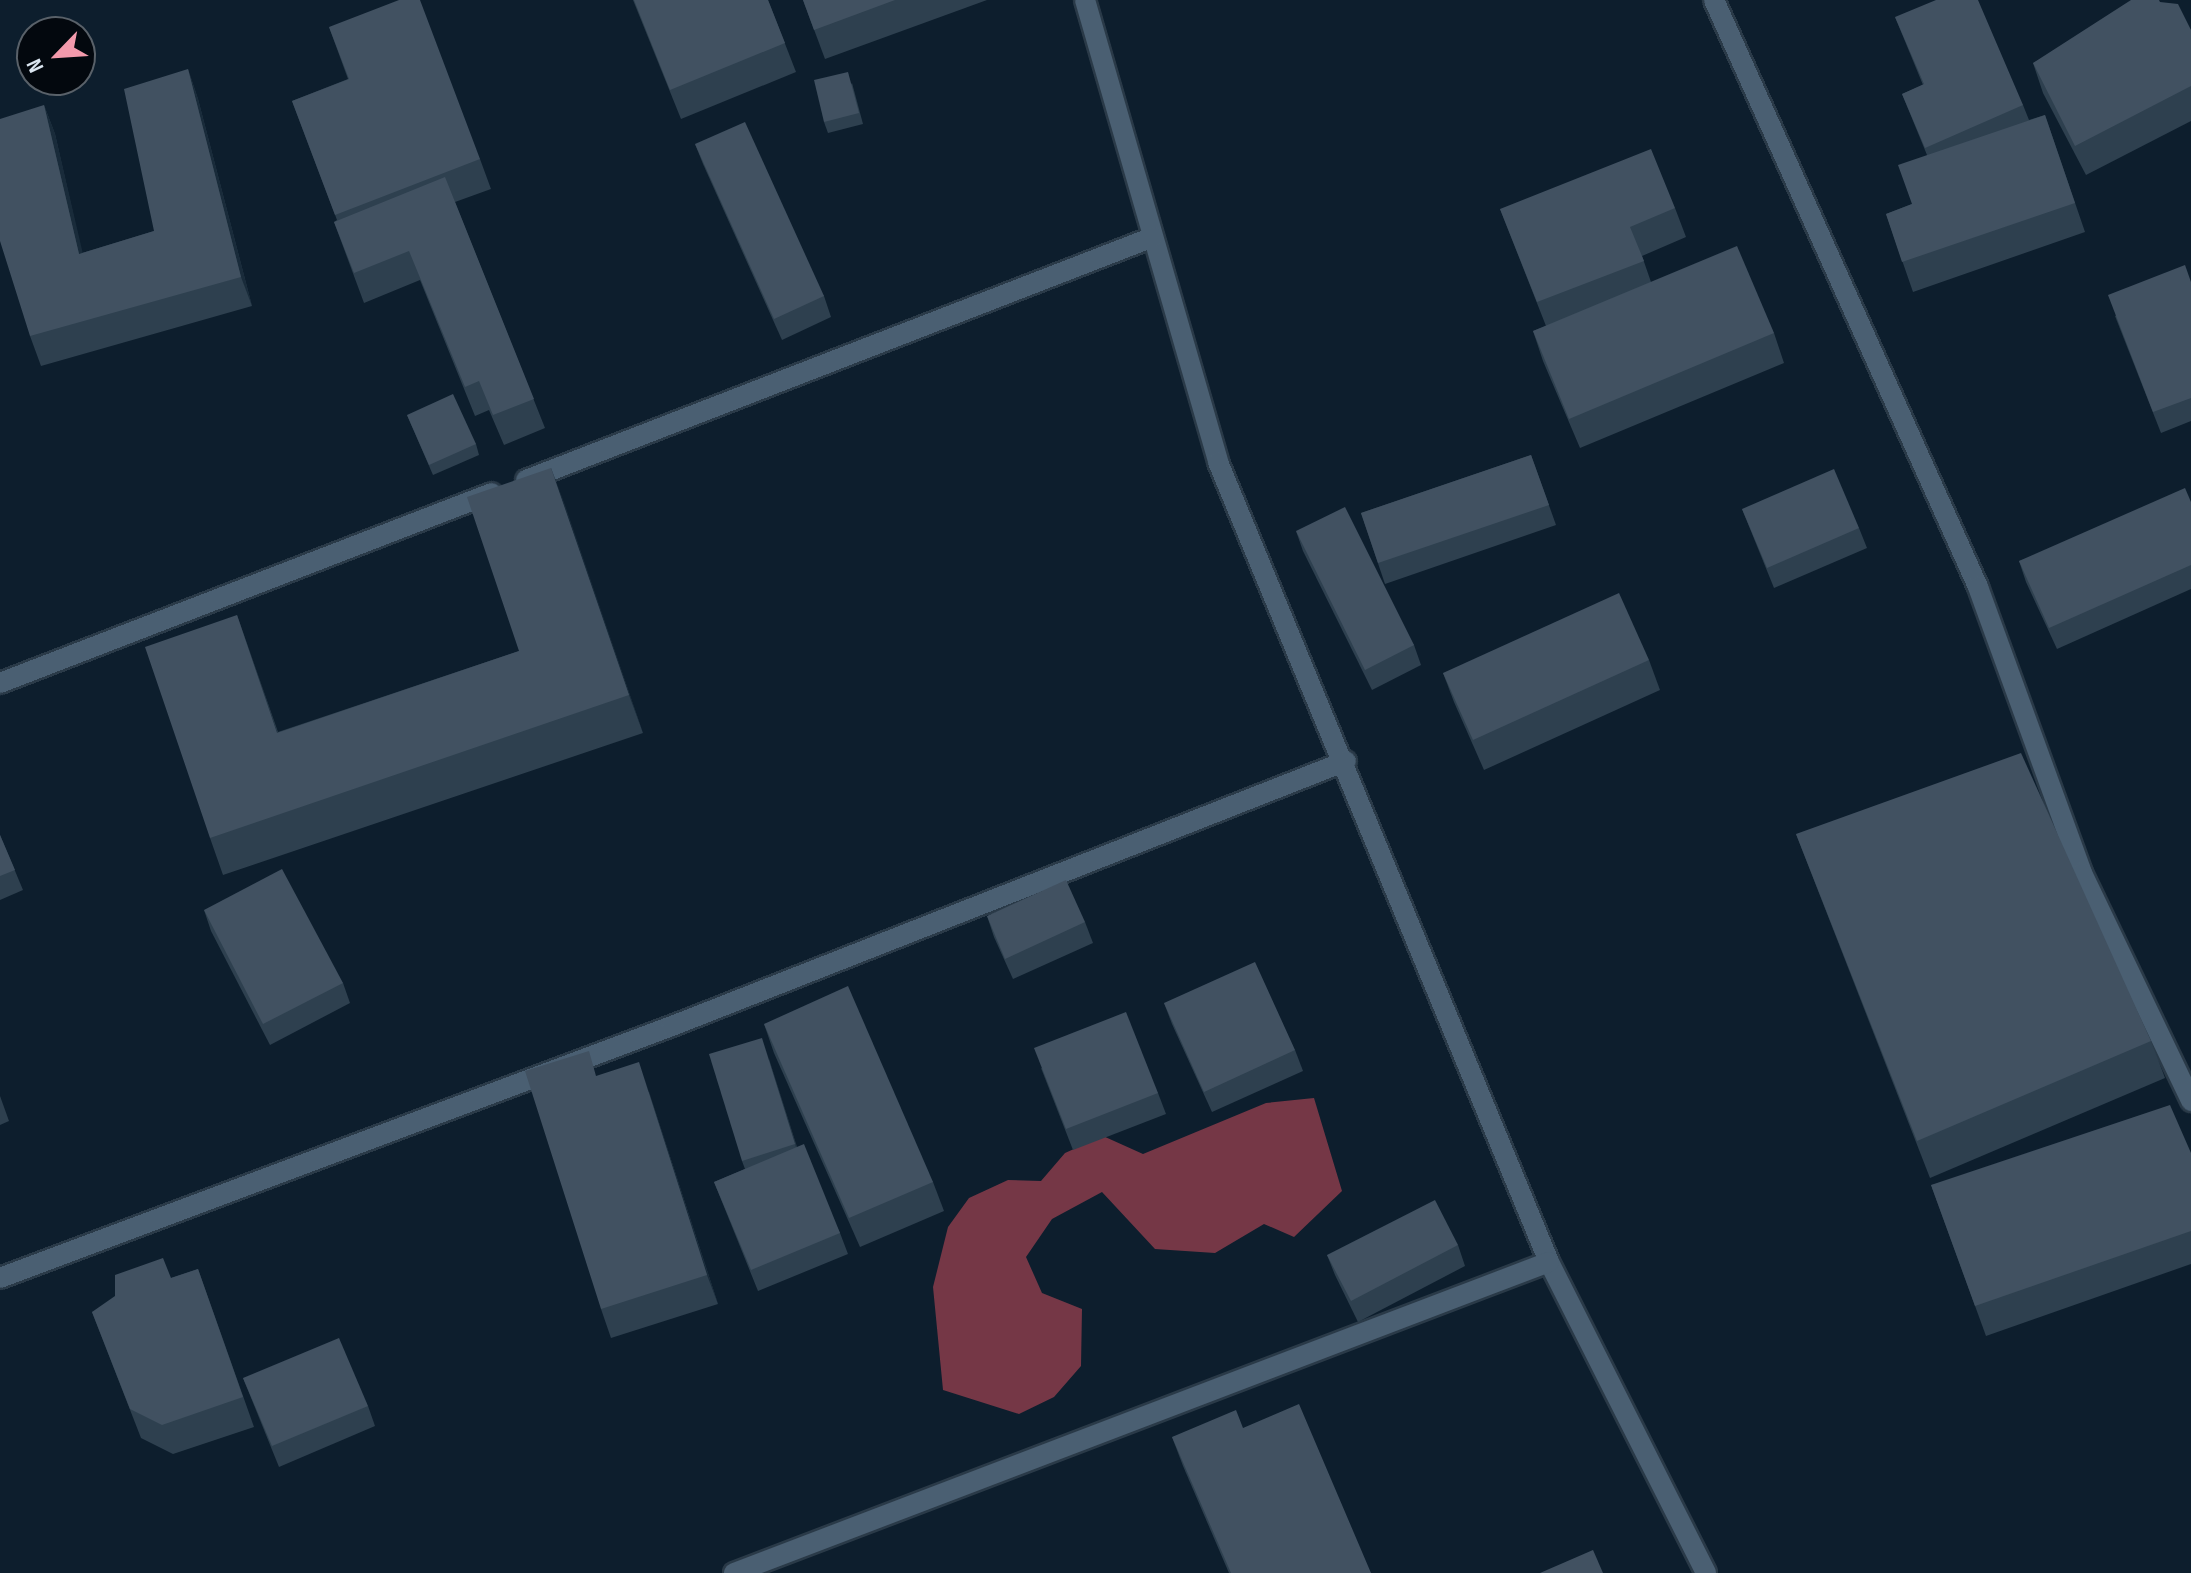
<!DOCTYPE html>
<html>
<head>
<meta charset="utf-8">
<style>
  body { margin:0 }
  #map { position:relative; width:2191px; height:1573px; overflow:hidden; background:#0d1e2d; font-family:"Sofia Sans Condensed",sans-serif }
  div>[style] { position:absolute }
  .water>* { inset:0; background:#753746 }
  .roads { filter:drop-shadow(2px 0 #2a3a48) drop-shadow(-2px 0 #2a3a48) drop-shadow(0 2px #2a3a48) drop-shadow(0 -2px #2a3a48) }
  .minor>* { height:20px; margin:-10px; padding:0 10px; transform-origin:10px; border-radius:10px; background:#4a5f72 }
  .wall>* { inset:0; background:#2e404f }
  .shaded-wall>* { inset:0; background:#192b3a }
  .building>* { inset:0; background:#415161 }
  span { translate:-50% -50%; white-space:nowrap; text-align:center; line-height:1.15; -webkit-text-stroke:6px #03080e; paint-order:stroke }
  .north { position:absolute; left:16px; top:16px; width:80px; height:80px; box-sizing:border-box; background:#03080e; border:2px solid #596169; border-radius:50%; rotate:245deg; font-size:22px; font-weight:700; line-height:32px; text-align:center; color:#dbe6f1 }
  .north::after { content:''; display:block; margin:auto; width:28px; height:36px; background:#f39aac; clip-path:polygon(50% 0,100% 100%,50% 72%,0 100%) }
</style>
</head>
<body>
<div id="map">
  <div class="water">
    <div style="clip-path:polygon(1314px 1098px,1342px 1191px,1294px 1237px,1264px 1224px,1215px 1253px,1155px 1249px,1102px 1192px,1052px 1219px,1026px 1257px,1042px 1293px,1082px 1309px,1081px 1366px,1054px 1397px,1019px 1414px,943px 1390px,933px 1287px,948px 1227px,969px 1198px,1008px 1180px,1041px 1181px,1065px 1153px,1103px 1136px,1143px 1154px,1266px 1103px)"></div>
  </div>
  <div class="roads">
    <div class="minor">
      <div style="left:1085px;top:0;width:481px;rotate:73.9deg"></div>
      <div style="left:1218px;top:462px;width:866px;rotate:67.52deg"></div>
      <div style="left:1549px;top:1262px;width:348px;rotate:63.2deg"></div>
      <div style="left:1714px;top:0;width:644px;rotate:65.78deg"></div>
      <div style="left:1978px;top:587px;width:304px;rotate:70deg"></div>
      <div style="left:2082px;top:873px;width:253px;rotate:64.4deg"></div>
      <div style="left:526px;top:480px;width:672px;rotate:-21.18deg"></div>
      <div style="left:0;top:683px;width:527px;rotate:-21.12deg"></div>
      <div style="left:0;top:1278px;width:718px;rotate:-20.56deg"></div>
      <div style="left:672px;top:1026px;width:724px;rotate:-21.46deg"></div>
      <div style="left:734px;top:1573px;width:872px;rotate:-20.89deg"></div>
    </div>
  </div>
  <div class="wall">
    <div style="clip-path:polygon(633px 0,768px 0,796px 72px,681px 119px)"></div>
    <div style="clip-path:polygon(803px 0,987px 0,825px 59px)"></div>
    <div style="clip-path:polygon(2160px 2px,2191px 30px,2191px 121px,2086px 175px,2043px 93px,2033px 63px)"></div>
    <div style="clip-path:polygon(1895px 17px,2023px 105px,2029px 120px,2045px 115px,2085px 232px,1913px 292px,1886px 214px,1912px 204px,1927px 155px,1902px 94px,1923px 85px)"></div>
    <div style="clip-path:polygon(329px 27px,480px 159px,491px 189px,455px 202px,545px 428px,504px 445px,489px 410px,475px 416px,420px 280px,364px 303px,334px 222px,337px 220px,292px 101px,348px 79px)"></div>
    <div style="clip-path:polygon(188px 69px,198px 99px,252px 306px,41px 366px,30px 336px,44px 105px,55px 134px,82px 253px,154px 231px)"></div>
    <div style="clip-path:polygon(852px 83px,863px 124px,828px 133px,824px 122px)"></div>
    <div style="clip-path:polygon(695px 144px,824px 296px,831px 317px,782px 340px,703px 164px)"></div>
    <div style="clip-path:polygon(1675px 208px,1686px 237px,1642px 256px,1651px 282px,1774px 333px,1784px 363px,1580px 448px,1543px 361px,1533px 331px,1546px 326px,1500px 209px)"></div>
    <div style="clip-path:polygon(2191px 282px,2191px 421px,2161px 433px,2115px 316px)"></div>
    <div style="clip-path:polygon(407px 415px,476px 444px,479px 455px,433px 475px)"></div>
    <div style="clip-path:polygon(1531px 455px,1556px 525px,1385px 584px,1361px 513px)"></div>
    <div style="clip-path:polygon(551px 468px,643px 733px,223px 875px,210px 838px,237px 615px,278px 732px,519px 651px)"></div>
    <div style="clip-path:polygon(2191px 502px,2191px 589px,2057px 649px,2026px 582px,2019px 561px)"></div>
    <div style="clip-path:polygon(1742px 509px,1859px 528px,1867px 548px,1774px 588px)"></div>
    <div style="clip-path:polygon(1296px 531px,1414px 645px,1421px 665px,1372px 690px,1303px 551px)"></div>
    <div style="clip-path:polygon(1649px 660px,1660px 690px,1484px 770px,1454px 702px,1443px 673px)"></div>
    <div style="clip-path:polygon(1796px 834px,2151px 1041px,2165px 1078px,1930px 1178px)"></div>
    <div style="clip-path:polygon(0 835px,23px 890px,0 900px)"></div>
    <div style="clip-path:polygon(204px 910px,343px 983px,350px 1003px,270px 1045px,211px 931px)"></div>
    <div style="clip-path:polygon(987px 916px,1085px 922px,1093px 943px,1013px 979px,994px 937px)"></div>
    <div style="clip-path:polygon(1164px 1003px,1295px 1050px,1303px 1071px,1212px 1112px,1172px 1024px)"></div>
    <div style="clip-path:polygon(764px 1024px,933px 1182px,944px 1211px,860px 1247px,774px 1053px)"></div>
    <div style="clip-path:polygon(769px 1059px,797px 1147px,840px 1233px,848px 1254px,758px 1291px,714px 1182px,745px 1169px,742px 1161px)"></div>
    <div style="clip-path:polygon(1041px 1068px,1158px 1093px,1166px 1114px,1073px 1150px)"></div>
    <div style="clip-path:polygon(597px 1076px,649px 1092px,718px 1304px,611px 1338px,601px 1309px)"></div>
    <div style="clip-path:polygon(0 1096px,9px 1121px,0 1125px)"></div>
    <div style="clip-path:polygon(2191px 1153px,2191px 1264px,1986px 1336px,1931px 1185px)"></div>
    <div style="clip-path:polygon(1458px 1245px,1465px 1266px,1358px 1322px,1335px 1275px,1327px 1255px)"></div>
    <div style="clip-path:polygon(198px 1269px,254px 1427px,173px 1454px,141px 1438px,92px 1312px,171px 1278px)"></div>
    <div style="clip-path:polygon(243px 1378px,368px 1406px,375px 1426px,279px 1467px)"></div>
    <div style="clip-path:polygon(1243px 1428px,1371px 1573px,1229px 1573px,1183px 1466px,1172px 1437px)"></div>
  </div>
  <div class="shaded-wall">
    <div style="clip-path:polygon(188px 69px,198px 99px,252px 306px,241px 277px)"></div>
    <div style="clip-path:polygon(44px 105px,55px 134px,90px 284px,79px 254px)"></div>
    <div style="clip-path:polygon(551px 468px,565px 505px,643px 733px,629px 695px)"></div>
    <div style="clip-path:polygon(237px 615px,250px 652px,290px 770px,277px 733px)"></div>
    <div style="clip-path:polygon(762px 1038px,769px 1059px,802px 1165px,795px 1144px)"></div>
    <div style="clip-path:polygon(639px 1062px,649px 1092px,718px 1304px,707px 1275px)"></div>
  </div>
  <div class="building">
    <div style="clip-path:polygon(399px 0,420px 0,480px 159px,335px 215px,292px 101px,349px 79px,329px 27px)"></div>
    <div style="clip-path:polygon(634px 0,768px 0,785px 43px,670px 90px)"></div>
    <div style="clip-path:polygon(803px 0,895px 0,814px 30px)"></div>
    <div style="clip-path:polygon(1936px 0,1978px 0,2023px 105px,1925px 148px,1902px 94px,1924px 84px,1895px 17px)"></div>
    <div style="clip-path:polygon(2131px 0,2159px 0,2160px 2px,2178px 4px,2191px 30px,2191px 86px,2075px 146px,2033px 63px)"></div>
    <div style="clip-path:polygon(188px 69px,241px 277px,30px 336px,0 241px,0 119px,44px 105px,79px 254px,154px 231px,124px 89px)"></div>
    <div style="clip-path:polygon(848px 72px,859px 113px,824px 122px,814px 80px)"></div>
    <div style="clip-path:polygon(2045px 115px,2075px 203px,1902px 262px,1886px 214px,1912px 204px,1898px 165px)"></div>
    <div style="clip-path:polygon(745px 122px,824px 296px,774px 319px,695px 144px)"></div>
    <div style="clip-path:polygon(1651px 149px,1675px 208px,1630px 227px,1644px 261px,1537px 302px,1500px 209px)"></div>
    <div style="clip-path:polygon(445px 177px,534px 399px,493px 415px,479px 381px,465px 387px,409px 251px,354px 273px,334px 222px)"></div>
    <div style="clip-path:polygon(1737px 246px,1774px 333px,1569px 419px,1533px 331px)"></div>
    <div style="clip-path:polygon(2185px 265px,2191px 282px,2191px 398px,2153px 412px,2108px 295px)"></div>
    <div style="clip-path:polygon(453px 394px,476px 444px,429px 465px,407px 415px)"></div>
    <div style="clip-path:polygon(1531px 455px,1549px 505px,1378px 563px,1361px 513px)"></div>
    <div style="clip-path:polygon(551px 468px,629px 695px,210px 838px,145px 647px,237px 615px,277px 733px,519px 651px,467px 497px)"></div>
    <div style="clip-path:polygon(1834px 469px,1859px 528px,1767px 568px,1742px 509px)"></div>
    <div style="clip-path:polygon(2185px 488px,2191px 502px,2191px 565px,2049px 628px,2019px 561px)"></div>
    <div style="clip-path:polygon(1345px 507px,1414px 645px,1365px 670px,1296px 531px)"></div>
    <div style="clip-path:polygon(1619px 593px,1649px 660px,1473px 740px,1443px 673px)"></div>
    <div style="clip-path:polygon(2021px 753px,2151px 1041px,1917px 1141px,1796px 834px)"></div>
    <div style="clip-path:polygon(0 835px,15px 870px,0 876px)"></div>
    <div style="clip-path:polygon(282px 869px,343px 983px,263px 1024px,204px 910px)"></div>
    <div style="clip-path:polygon(1066px 880px,1085px 922px,1005px 959px,987px 916px)"></div>
    <div style="clip-path:polygon(1255px 962px,1295px 1050px,1204px 1092px,1164px 1003px)"></div>
    <div style="clip-path:polygon(848px 986px,933px 1182px,849px 1218px,764px 1024px)"></div>
    <div style="clip-path:polygon(1126px 1012px,1158px 1093px,1066px 1129px,1034px 1048px)"></div>
    <div style="clip-path:polygon(762px 1038px,795px 1144px,742px 1161px,709px 1054px)"></div>
    <div style="clip-path:polygon(589px 1051px,596px 1076px,639px 1062px,707px 1275px,601px 1309px,525px 1071px)"></div>
    <div style="clip-path:polygon(2170px 1105px,2191px 1153px,2191px 1231px,1975px 1306px,1931px 1185px)"></div>
    <div style="clip-path:polygon(804px 1144px,840px 1233px,751px 1270px,714px 1182px)"></div>
    <div style="clip-path:polygon(1435px 1200px,1458px 1245px,1351px 1301px,1327px 1255px)"></div>
    <div style="clip-path:polygon(163px 1258px,171px 1278px,198px 1269px,243px 1397px,162px 1425px,130px 1409px,92px 1312px,115px 1296px,115px 1275px)"></div>
    <div style="clip-path:polygon(339px 1338px,368px 1406px,272px 1446px,243px 1378px)"></div>
    <div style="clip-path:polygon(1299px 1404px,1371px 1573px,1231px 1573px,1172px 1437px,1236px 1410px,1243px 1428px)"></div>
    <div style="clip-path:polygon(1593px 1550px,1603px 1573px,1540px 1573px)"></div>
  </div>
  <div class="north">N</div>
</div>
</body>
</html>
